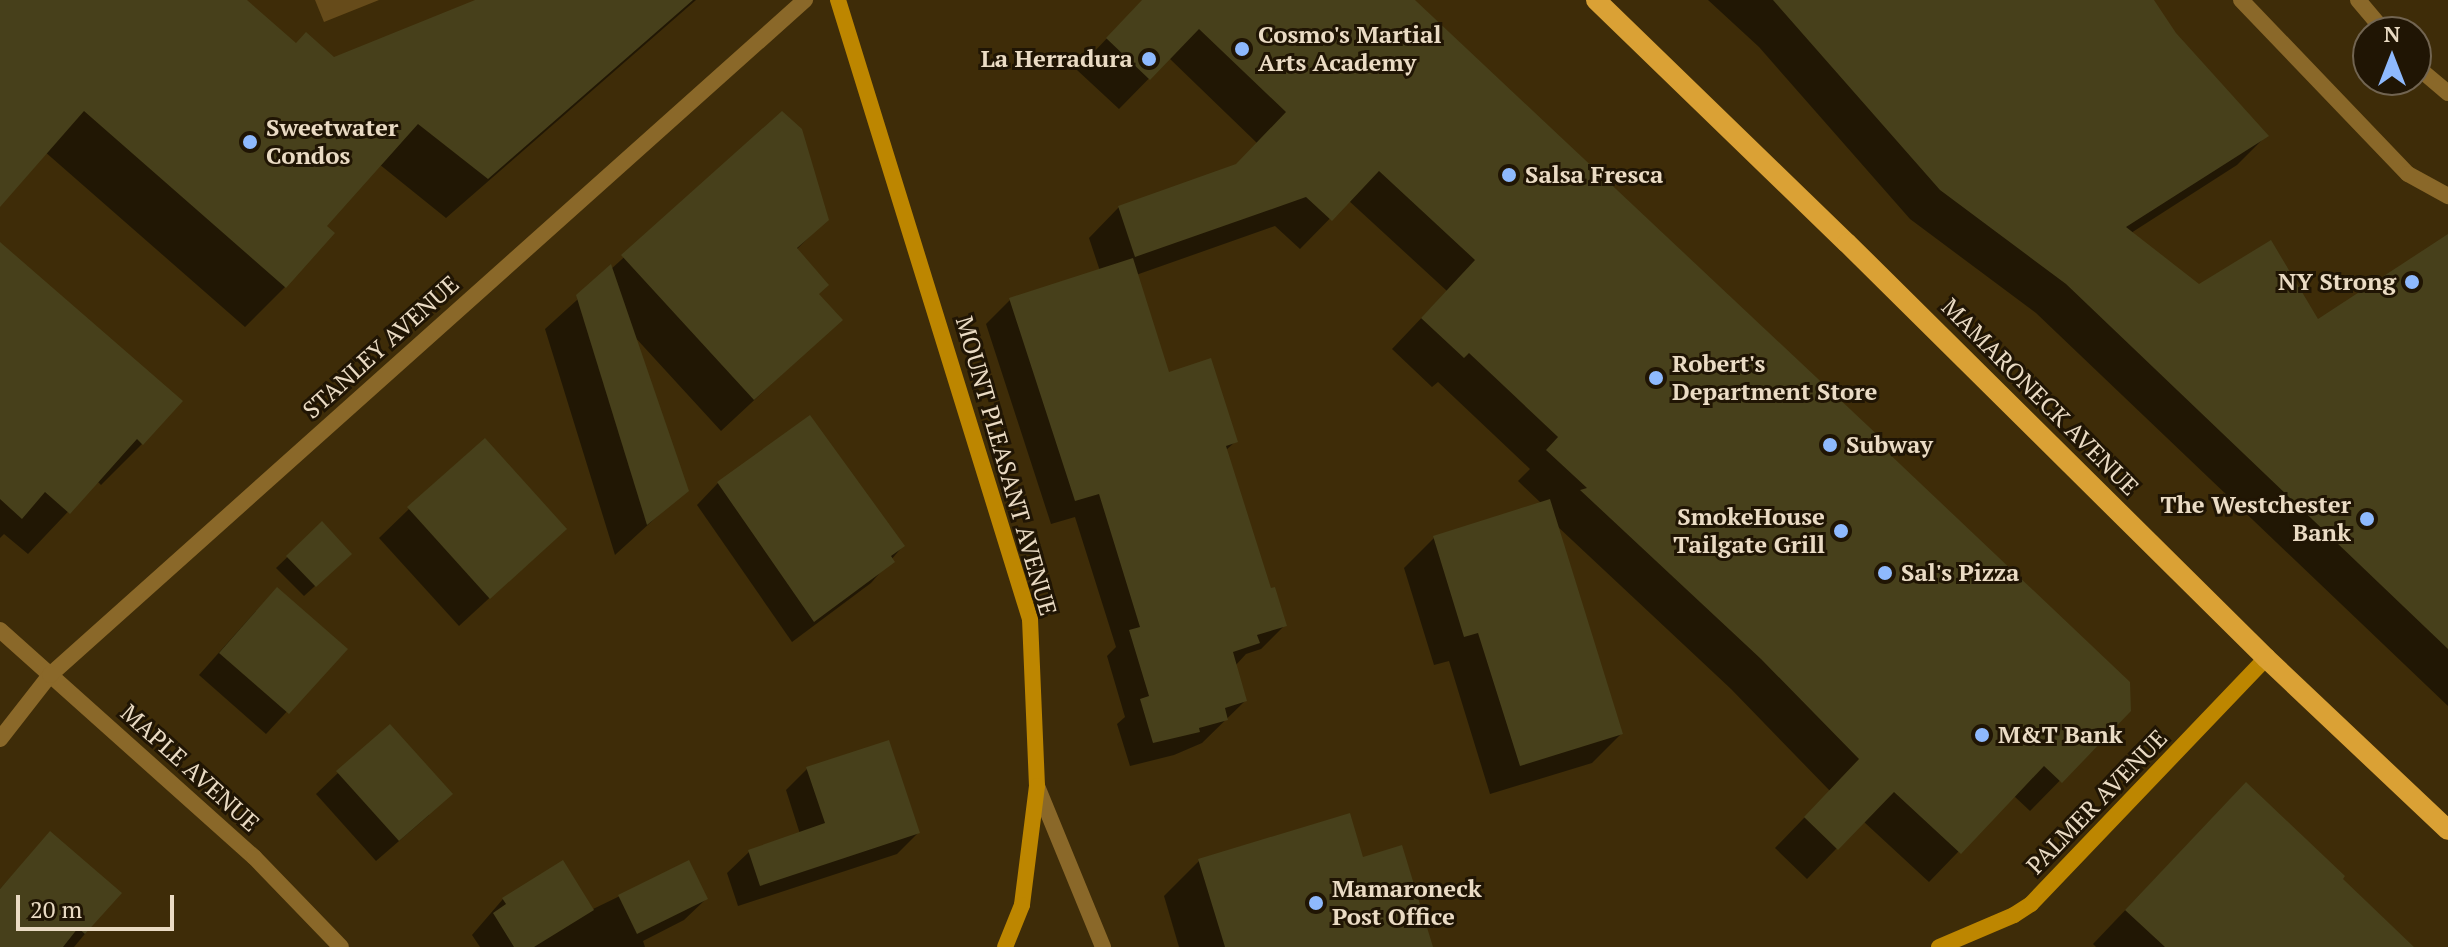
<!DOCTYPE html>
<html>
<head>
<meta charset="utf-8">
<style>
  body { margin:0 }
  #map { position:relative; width:2448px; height:947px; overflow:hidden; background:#3e2c08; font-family:"PT Serif",serif }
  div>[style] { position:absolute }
  .green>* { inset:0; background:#664b1a }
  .shadow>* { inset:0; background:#0007 }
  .building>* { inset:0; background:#47401b }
  .street>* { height:16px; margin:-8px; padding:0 8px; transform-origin:8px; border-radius:8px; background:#8a6829 }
  .secondary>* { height:16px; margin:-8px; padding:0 8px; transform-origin:8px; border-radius:8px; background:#bd8600 }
  .primary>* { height:20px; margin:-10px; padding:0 10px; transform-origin:10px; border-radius:10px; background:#daa135 }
  .dots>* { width:22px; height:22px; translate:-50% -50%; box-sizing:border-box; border:4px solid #201504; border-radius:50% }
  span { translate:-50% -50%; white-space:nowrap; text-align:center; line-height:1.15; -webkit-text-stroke:6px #201504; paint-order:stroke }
  .poi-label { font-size:24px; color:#eadbc4; font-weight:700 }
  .left { translate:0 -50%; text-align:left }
  .right { translate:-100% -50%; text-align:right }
  .street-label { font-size:24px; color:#eadbc4 }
  .north { position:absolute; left:2352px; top:16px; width:80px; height:80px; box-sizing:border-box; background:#201504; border:2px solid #716451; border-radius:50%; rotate:0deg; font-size:22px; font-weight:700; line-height:32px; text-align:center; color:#eadbc4 }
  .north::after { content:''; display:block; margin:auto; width:28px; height:36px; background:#8eb9fd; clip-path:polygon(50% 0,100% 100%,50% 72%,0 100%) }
  .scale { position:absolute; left:16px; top:895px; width:158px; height:36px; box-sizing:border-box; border:4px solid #eadbc4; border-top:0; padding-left:10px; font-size:24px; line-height:28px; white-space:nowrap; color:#eadbc4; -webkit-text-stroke:6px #201504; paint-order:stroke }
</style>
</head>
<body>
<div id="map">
  <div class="green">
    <div style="clip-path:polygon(315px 0,379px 0,324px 22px)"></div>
  </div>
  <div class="shadow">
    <div style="clip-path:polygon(0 0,244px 0,295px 46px,333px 59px,480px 0,696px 0,446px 218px,379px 164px,324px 226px,285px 287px,245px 327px,44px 151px,0 146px)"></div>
    <div style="clip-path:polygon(1143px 0,1414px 0,1879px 446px,2129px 710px,2030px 811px,2013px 795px,1929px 882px,1863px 821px,1807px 879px,1775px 848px,1830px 791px,1731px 689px,1557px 526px,1621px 734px,1592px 763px,1490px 794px,1449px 661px,1434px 665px,1404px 568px,1434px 538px,1542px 504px,1518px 481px,1530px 469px,1438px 382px,1432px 387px,1392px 349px,1447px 291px,1348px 200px,1300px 249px,1275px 226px,1136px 275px,1168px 374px,1236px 441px,1225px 451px,1270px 591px,1285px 625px,1261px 649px,1246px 654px,1235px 666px,1245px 701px,1202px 743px,1174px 755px,1130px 766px,1117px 724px,1125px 717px,1107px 656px,1116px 647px,1075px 517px,1051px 524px,986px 324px,1010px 300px,1100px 271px,1089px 238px,1119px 207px,1235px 167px,1257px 143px,1169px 58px,1119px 109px,1077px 70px)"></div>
    <div style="clip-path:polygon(1708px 0,2152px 0,2174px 34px,2266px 136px,2237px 165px,2131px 233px,2199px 286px,2318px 322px,2448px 266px,2448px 706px,2036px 313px,1910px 219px,1759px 47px)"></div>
    <div style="clip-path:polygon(782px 114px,827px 219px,796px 250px,816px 294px,840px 320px,721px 431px,633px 335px,686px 490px,615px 555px,545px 329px)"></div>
    <div style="clip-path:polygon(0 245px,142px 444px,101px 485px,97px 481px,28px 554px,4px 534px,0 538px)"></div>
    <div style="clip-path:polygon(810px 418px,903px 546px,871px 583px,792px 642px,697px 505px,718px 483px)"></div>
    <div style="clip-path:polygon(409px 509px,564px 529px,459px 626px,379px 538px)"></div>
    <div style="clip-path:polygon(322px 524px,339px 564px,304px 596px,276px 568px)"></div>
    <div style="clip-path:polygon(256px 611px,345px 649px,266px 734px,199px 675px)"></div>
    <div style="clip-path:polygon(807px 769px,918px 833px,897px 854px,738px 906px,727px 873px,749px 852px,800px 834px,786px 790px)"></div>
    <div style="clip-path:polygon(338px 773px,429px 815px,376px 861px,316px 794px)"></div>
    <div style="clip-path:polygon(2213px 818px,2340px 879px,2410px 947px,2096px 947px,2093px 944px)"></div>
    <div style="clip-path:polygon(50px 834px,119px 893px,74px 947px,0 947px,0 889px)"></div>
    <div style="clip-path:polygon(1361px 860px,1431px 947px,1179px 947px,1164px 896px,1199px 861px)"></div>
    <div style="clip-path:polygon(688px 863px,706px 899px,684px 920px,643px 941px,645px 947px,480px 947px,472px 935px,503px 899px,591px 910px)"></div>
  </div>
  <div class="building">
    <div style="clip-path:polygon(0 0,247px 0,296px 43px,306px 32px,334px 57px,475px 0,693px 0,488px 179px,418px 124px,327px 226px,335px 233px,286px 288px,84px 111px,0 207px)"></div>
    <div style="clip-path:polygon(1142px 0,1415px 0,1885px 442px,1881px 446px,2130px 682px,2131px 711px,2062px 783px,2044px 766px,1961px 854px,1894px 792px,1838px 850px,1804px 817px,1859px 759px,1761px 659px,1580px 490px,1587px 488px,1546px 450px,1558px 437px,1469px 353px,1464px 358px,1421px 318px,1475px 260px,1379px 171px,1332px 221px,1306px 197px,1135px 257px,1118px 206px,1236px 164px,1286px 112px,1199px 29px,1150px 80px,1106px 38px)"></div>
    <div style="clip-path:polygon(1773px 0,2154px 0,2176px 33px,2269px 136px,2126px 227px,2199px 284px,2271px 240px,2318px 319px,2448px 234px,2448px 649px,2066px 284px,1940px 190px)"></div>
    <div style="clip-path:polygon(782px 111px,802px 129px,829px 220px,797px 248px,829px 285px,819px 294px,843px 320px,754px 400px,621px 255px)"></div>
    <div style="clip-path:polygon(0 242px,183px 401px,143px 445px,137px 439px,70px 514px,45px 492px,22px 519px,0 499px)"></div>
    <div style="clip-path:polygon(1133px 258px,1169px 372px,1211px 358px,1238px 442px,1226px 446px,1271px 588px,1275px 587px,1287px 626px,1257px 635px,1260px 643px,1233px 652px,1247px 701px,1225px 708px,1228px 720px,1199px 728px,1200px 732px,1153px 743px,1140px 699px,1149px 696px,1129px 630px,1140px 627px,1099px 494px,1075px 501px,1009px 298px)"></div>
    <div style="clip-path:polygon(611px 264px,689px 491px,647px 525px,576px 295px)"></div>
    <div style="clip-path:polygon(810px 415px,905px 546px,891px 556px,895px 562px,814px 622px,717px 482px)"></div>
    <div style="clip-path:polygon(485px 438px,567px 529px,490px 599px,407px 507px)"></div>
    <div style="clip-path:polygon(1550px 499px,1623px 734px,1520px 766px,1478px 633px,1464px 637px,1433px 536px)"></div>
    <div style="clip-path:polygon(322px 521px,352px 554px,316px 587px,286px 556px)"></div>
    <div style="clip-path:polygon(277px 587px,348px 649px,289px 714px,219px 653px)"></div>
    <div style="clip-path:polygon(390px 724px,453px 794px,399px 841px,336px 771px)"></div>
    <div style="clip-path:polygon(889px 740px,920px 833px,760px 886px,748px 850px,825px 823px,806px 767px)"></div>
    <div style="clip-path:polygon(2246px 782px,2345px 876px,2343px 879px,2414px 947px,2165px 947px,2125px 910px)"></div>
    <div style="clip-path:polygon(1350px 813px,1363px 857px,1402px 845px,1433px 947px,1225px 947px,1198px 859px)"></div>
    <div style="clip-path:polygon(50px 831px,122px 893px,85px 934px,78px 928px,63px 947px,0 947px,0 889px)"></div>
    <div style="clip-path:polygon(563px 860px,594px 910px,534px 947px,514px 947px,493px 913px,506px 904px,502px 898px)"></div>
    <div style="clip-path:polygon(689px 860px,708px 899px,637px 934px,618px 895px)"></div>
  </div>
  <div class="street">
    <div style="left:2241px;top:0;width:241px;rotate:46.2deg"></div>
    <div style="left:2408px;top:174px;width:46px;rotate:28.8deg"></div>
    <div style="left:2358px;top:0;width:42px;rotate:49.8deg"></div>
    <div style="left:2416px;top:66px;width:42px;rotate:40.2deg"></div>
    <div style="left:0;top:630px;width:341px;rotate:41.8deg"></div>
    <div style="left:254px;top:857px;width:125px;rotate:46deg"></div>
    <div style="left:0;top:739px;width:81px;rotate:-52deg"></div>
    <div style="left:50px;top:675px;width:1013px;rotate:-41.8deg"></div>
    <div style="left:1037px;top:786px;width:174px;rotate:67.7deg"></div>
  </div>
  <div class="secondary">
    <div style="left:838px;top:0;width:648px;rotate:72.77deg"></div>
    <div style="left:1030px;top:619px;width:167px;rotate:87.6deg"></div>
    <div style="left:1037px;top:786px;width:120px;rotate:97.2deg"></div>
    <div style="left:1022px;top:905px;width:45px;rotate:112deg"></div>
    <div style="left:1939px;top:947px;width:82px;rotate:-23.1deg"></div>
    <div style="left:2014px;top:915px;width:20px;rotate:-33deg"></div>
    <div style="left:2031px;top:904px;width:340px;rotate:-46.3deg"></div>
  </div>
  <div class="primary">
    <div style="left:1596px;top:0;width:349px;rotate:44.1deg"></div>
    <div style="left:1847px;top:243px;width:590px;rotate:44.73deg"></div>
    <div style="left:2266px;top:658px;width:250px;rotate:43.4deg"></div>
  </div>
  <div class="dots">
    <div style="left:1242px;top:49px;background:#8eb9fd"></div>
    <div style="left:1149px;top:59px;background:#8eb9fd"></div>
    <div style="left:250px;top:142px;background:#8eb9fd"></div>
    <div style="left:1509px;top:175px;background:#8eb9fd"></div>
    <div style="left:2412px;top:282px;background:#8eb9fd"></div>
    <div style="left:1656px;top:378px;background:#8eb9fd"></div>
    <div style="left:1830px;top:445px;background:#8eb9fd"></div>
    <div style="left:2367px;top:519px;background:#8eb9fd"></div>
    <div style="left:1841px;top:531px;background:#8eb9fd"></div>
    <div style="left:1885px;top:573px;background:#8eb9fd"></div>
    <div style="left:1982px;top:735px;background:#8eb9fd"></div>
    <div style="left:1316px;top:903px;background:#8eb9fd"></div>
  </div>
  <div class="poi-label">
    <span class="left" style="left:1258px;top:49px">Cosmo's Martial<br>Arts Academy</span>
    <span class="right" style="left:1133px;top:59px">La Herradura</span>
    <span class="left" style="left:266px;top:142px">Sweetwater<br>Condos</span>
    <span class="left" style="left:1525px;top:175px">Salsa Fresca</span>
    <span class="right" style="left:2396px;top:282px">NY Strong</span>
    <span class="left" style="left:1672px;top:378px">Robert's<br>Department Store</span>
    <span class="left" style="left:1846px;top:445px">Subway</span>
    <span class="right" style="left:2351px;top:519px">The Westchester<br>Bank</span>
    <span class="right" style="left:1825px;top:531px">SmokeHouse<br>Tailgate Grill</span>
    <span class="left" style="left:1901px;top:573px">Sal's Pizza</span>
    <span class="left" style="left:1998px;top:735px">M&amp;T Bank</span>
    <span class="left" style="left:1332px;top:903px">Mamaroneck<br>Post Office</span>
  </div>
  <div class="street-label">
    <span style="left:381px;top:347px;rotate:-42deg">STANLEY AVENUE</span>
    <span style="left:2040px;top:397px;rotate:45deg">MAMARONECK AVENUE</span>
    <span style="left:1006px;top:466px;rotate:74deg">MOUNT PLEASANT AVENUE</span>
    <span style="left:190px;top:768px;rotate:42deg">MAPLE AVENUE</span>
    <span style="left:2097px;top:802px;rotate:-46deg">PALMER AVENUE</span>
  </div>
  <div class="north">N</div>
  <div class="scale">20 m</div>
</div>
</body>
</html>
